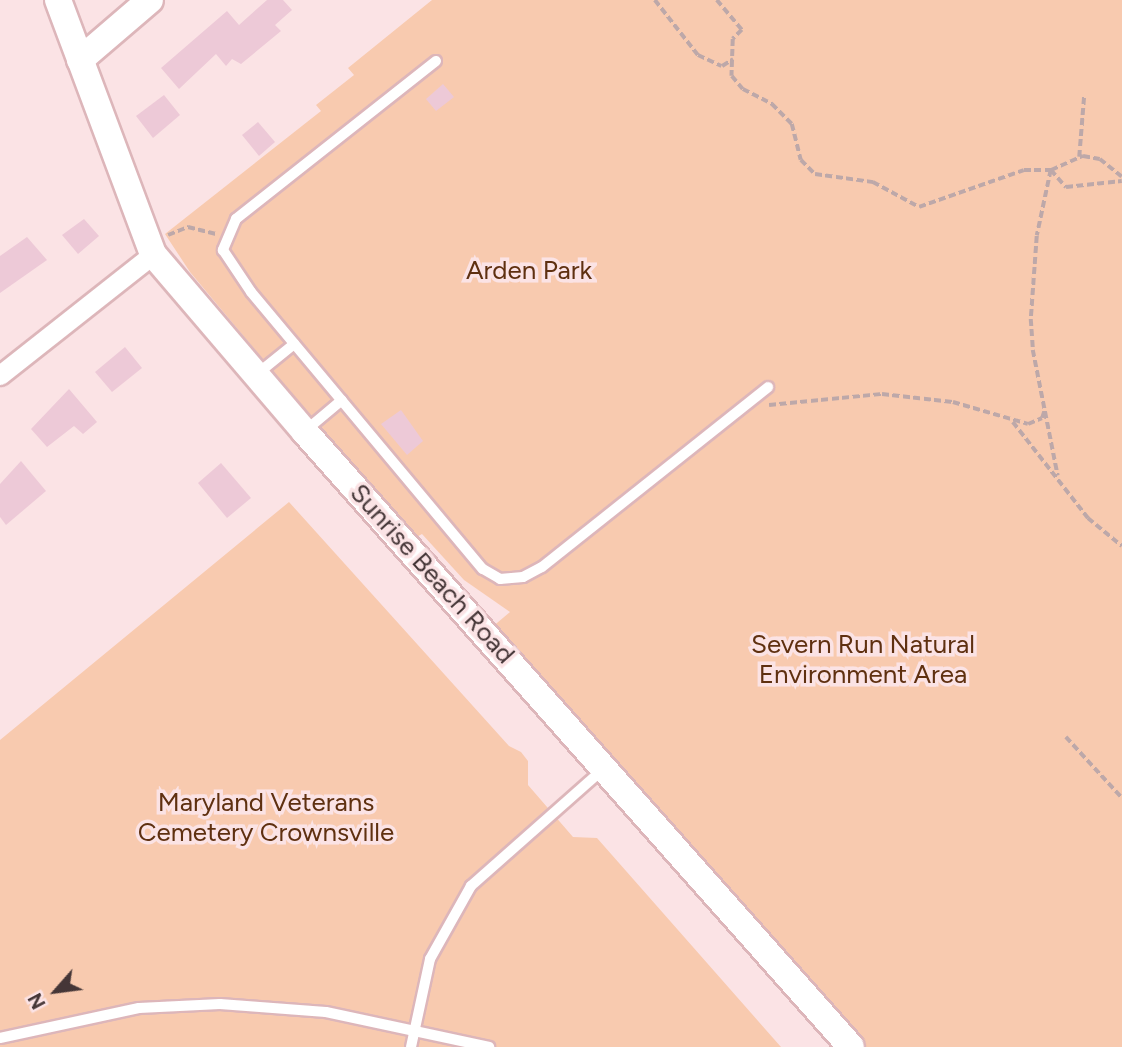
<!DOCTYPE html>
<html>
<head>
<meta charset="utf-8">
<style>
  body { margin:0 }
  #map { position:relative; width:1122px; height:1047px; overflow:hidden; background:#fbe3e5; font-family:Figtree,sans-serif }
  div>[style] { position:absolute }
  .green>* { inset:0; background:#f8caaf }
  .building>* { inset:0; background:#edc9d7 }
  .path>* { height:3.5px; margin-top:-1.75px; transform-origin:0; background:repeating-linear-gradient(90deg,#bda8a9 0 7px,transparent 0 10.5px) }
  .roads { filter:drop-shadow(2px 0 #ddb6ba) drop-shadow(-2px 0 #ddb6ba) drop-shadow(0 2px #ddb6ba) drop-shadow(0 -2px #ddb6ba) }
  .lane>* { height:10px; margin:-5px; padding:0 5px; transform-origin:5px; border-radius:5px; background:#fff }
  .street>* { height:19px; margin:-9.5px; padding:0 9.5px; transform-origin:9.5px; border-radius:9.5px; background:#fff }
  .secondary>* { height:26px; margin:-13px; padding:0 13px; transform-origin:13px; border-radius:13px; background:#fff }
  span { translate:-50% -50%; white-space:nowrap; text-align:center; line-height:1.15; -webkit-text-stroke:7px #fbe3e5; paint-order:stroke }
  .park-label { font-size:26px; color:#5f3010 }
  .street-label { font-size:26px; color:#453637 }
  .north { position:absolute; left:21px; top:956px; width:70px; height:70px; -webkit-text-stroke:5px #fbe3e5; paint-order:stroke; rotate:242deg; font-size:19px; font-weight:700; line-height:28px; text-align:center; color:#453637 }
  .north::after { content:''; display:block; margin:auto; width:24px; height:32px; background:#453637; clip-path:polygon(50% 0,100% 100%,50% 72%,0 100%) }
</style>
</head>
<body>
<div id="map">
  <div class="green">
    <div style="clip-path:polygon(432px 0,1122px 0,1122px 1047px,859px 1047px,491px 628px,510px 612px,464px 580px,422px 534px,413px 539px,190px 272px,165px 234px,321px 111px,316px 105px,354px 75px,348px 68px)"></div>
    <div style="clip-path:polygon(289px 502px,509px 746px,521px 752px,528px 761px,528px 785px,573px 837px,597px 838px,781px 1047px,0 1047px,0 740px)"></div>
  </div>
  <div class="building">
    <div style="clip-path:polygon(267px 0,283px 0,292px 10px,275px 25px,281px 31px,241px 64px,232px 59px,226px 66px,216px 54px,179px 89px,161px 68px,227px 11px,239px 25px)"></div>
    <div style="clip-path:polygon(443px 84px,454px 97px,436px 111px,426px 99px)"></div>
    <div style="clip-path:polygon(164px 95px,180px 115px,153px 138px,136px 116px)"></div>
    <div style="clip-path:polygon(258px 122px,275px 142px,259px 156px,242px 135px)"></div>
    <div style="clip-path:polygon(84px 219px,99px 236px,78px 254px,62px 235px)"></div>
    <div style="clip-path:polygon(27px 237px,47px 260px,0 293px,0 256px)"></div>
    <div style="clip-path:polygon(125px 347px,142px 368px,112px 392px,95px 372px)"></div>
    <div style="clip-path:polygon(69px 389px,97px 422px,83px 434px,74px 426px,47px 447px,31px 429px)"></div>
    <div style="clip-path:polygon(401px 410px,423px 441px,407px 455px,381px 424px)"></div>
    <div style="clip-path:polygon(21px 461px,46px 491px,6px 525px,0 517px,0 484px)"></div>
    <div style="clip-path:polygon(221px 463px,251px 498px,227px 518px,198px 483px)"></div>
  </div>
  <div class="path">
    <div style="left:655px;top:0;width:70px;rotate:52deg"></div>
    <div style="left:698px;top:55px;width:26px;rotate:25deg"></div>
    <div style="left:722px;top:66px;width:13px;rotate:-32deg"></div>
    <div style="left:717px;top:0;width:39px;rotate:50deg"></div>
    <div style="left:742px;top:30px;width:13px;rotate:135deg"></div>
    <div style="left:733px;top:39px;width:37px;rotate:92deg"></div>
    <div style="left:732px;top:76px;width:17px;rotate:50deg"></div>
    <div style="left:743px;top:89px;width:33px;rotate:27deg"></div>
    <div style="left:772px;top:104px;width:28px;rotate:45deg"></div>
    <div style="left:792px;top:124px;width:37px;rotate:76deg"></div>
    <div style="left:801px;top:160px;width:20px;rotate:45deg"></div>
    <div style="left:815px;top:174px;width:59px;rotate:7.9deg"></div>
    <div style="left:873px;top:182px;width:52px;rotate:28.5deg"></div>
    <div style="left:919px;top:207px;width:111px;rotate:-19.4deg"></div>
    <div style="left:1024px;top:170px;width:27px"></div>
    <div style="left:1051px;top:170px;width:35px;rotate:-24deg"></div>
    <div style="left:1083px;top:156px;width:17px;rotate:10deg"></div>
    <div style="left:1100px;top:159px;width:28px;rotate:39deg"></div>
    <div style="left:1079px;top:157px;width:62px;rotate:-85.4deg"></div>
    <div style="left:1051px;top:170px;width:67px;rotate:102deg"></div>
    <div style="left:1037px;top:236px;width:83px;rotate:94.1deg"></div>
    <div style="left:1031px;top:319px;width:31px;rotate:86deg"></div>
    <div style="left:1033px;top:350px;width:128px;rotate:78.8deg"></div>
    <div style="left:1051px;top:170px;width:23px;rotate:49deg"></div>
    <div style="left:1066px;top:187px;width:56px;rotate:-6.1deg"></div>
    <div style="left:168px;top:235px;width:22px;rotate:-22deg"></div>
    <div style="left:188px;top:227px;width:30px;rotate:14deg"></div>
    <div style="left:769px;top:405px;width:114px;rotate:-5.6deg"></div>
    <div style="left:882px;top:394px;width:71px;rotate:6.4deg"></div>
    <div style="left:953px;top:402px;width:78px;rotate:16.3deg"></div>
    <div style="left:1028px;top:424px;width:15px;rotate:-23deg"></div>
    <div style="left:1042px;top:418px;width:10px;rotate:-73deg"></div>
    <div style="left:1013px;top:422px;width:122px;rotate:52deg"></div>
    <div style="left:1088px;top:518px;width:44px;rotate:39.5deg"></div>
    <div style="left:1066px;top:737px;width:83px;rotate:47.4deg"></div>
  </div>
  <div class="roads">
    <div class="lane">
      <div style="left:436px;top:61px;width:255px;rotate:141.7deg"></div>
      <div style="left:236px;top:219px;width:34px;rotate:113deg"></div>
      <div style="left:223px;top:250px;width:50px;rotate:56.3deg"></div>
      <div style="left:251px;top:292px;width:361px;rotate:50.1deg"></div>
      <div style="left:483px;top:569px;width:20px;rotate:30deg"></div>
      <div style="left:500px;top:579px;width:23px;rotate:-5deg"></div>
      <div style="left:523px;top:577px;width:21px;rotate:-28deg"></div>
      <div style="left:542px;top:567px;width:289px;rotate:-38.5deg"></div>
      <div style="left:257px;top:374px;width:48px;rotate:-39deg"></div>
      <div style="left:305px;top:431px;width:48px;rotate:-40deg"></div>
      <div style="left:0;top:1038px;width:142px;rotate:-12.2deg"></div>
      <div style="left:139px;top:1008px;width:81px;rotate:-2.8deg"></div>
      <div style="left:220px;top:1004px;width:106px;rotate:4.3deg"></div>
      <div style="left:326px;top:1012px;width:167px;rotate:12.1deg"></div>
      <div style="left:411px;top:1047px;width:90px;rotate:-77.8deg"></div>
      <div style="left:430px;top:959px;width:84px;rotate:-60.7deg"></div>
      <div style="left:471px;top:886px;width:175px;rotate:-41.5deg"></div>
    </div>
    <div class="street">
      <div style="left:0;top:375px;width:195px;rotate:-38.3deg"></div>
    </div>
    <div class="secondary">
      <div style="left:58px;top:0;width:271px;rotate:69.5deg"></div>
      <div style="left:153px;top:254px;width:234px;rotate:49.5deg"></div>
      <div style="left:305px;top:432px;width:822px;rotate:48.4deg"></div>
      <div style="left:80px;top:60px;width:92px;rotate:-40.6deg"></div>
    </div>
  </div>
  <div class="park-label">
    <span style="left:529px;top:271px">Arden Park</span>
    <span style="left:863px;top:660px">Severn Run Natural<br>Environment Area</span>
    <span style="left:266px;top:818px">Maryland Veterans<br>Cemetery Crownsville</span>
  </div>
  <div class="street-label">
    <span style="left:432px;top:574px;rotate:48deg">Sunrise Beach Road</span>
  </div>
  <div class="north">N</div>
</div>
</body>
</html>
